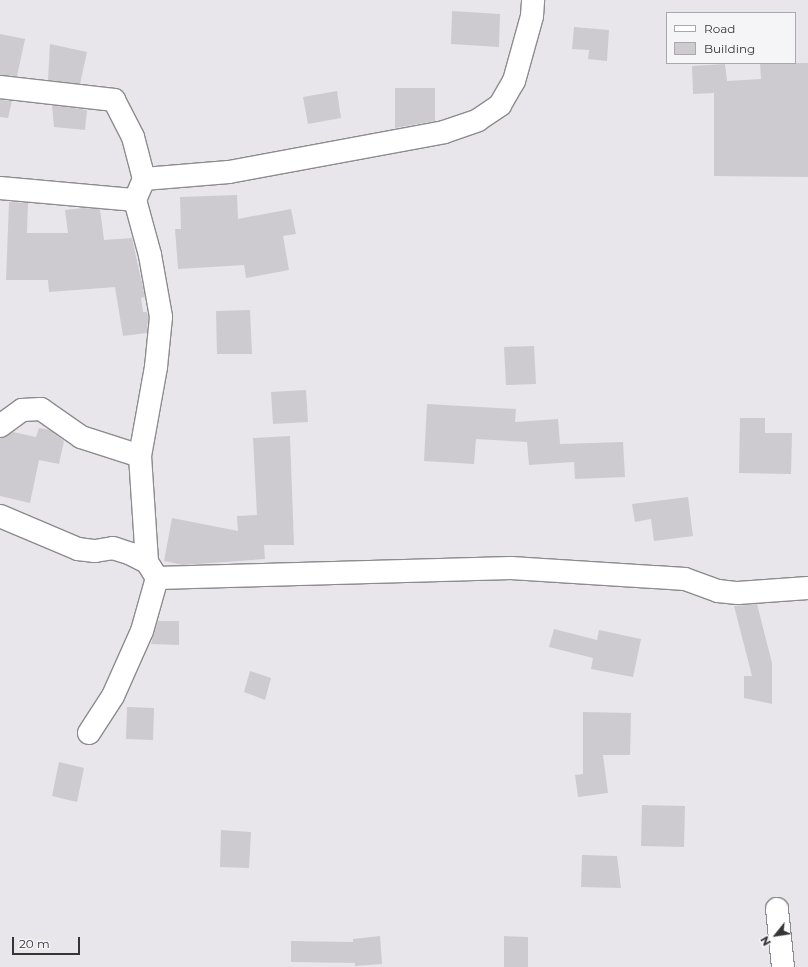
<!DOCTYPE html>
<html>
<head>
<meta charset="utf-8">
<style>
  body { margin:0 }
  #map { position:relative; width:808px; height:967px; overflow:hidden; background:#e8e6ea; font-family:Montserrat,sans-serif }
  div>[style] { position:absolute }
  .building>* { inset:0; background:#cdcbcf }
  .roads { filter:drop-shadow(1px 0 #8c8b8e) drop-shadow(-1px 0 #8c8b8e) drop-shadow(0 1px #8c8b8e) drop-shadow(0 -1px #8c8b8e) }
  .street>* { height:22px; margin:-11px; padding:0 11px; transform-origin:11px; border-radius:11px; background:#fff }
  span { translate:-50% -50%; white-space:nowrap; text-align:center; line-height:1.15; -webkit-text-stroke:4px #f5f4f7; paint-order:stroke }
  .legend { position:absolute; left:666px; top:12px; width:130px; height:52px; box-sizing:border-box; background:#f5f4f7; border:1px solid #a9a8aa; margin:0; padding:5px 7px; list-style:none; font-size:12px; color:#363536 }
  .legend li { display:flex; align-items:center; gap:8px; height:20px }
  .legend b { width:20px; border:1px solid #a9a8aa }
  .north { position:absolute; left:756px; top:915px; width:40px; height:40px; -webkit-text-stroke:3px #f5f4f7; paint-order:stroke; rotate:240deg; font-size:11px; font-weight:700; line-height:16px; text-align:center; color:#363536 }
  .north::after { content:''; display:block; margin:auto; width:14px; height:18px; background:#363536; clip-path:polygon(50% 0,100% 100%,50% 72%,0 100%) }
  .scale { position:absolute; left:12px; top:937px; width:68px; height:18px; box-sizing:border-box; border:2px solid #363536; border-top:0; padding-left:5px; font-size:12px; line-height:14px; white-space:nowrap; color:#363536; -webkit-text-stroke:3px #f5f4f7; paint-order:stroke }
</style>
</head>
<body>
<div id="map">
  <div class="building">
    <div style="clip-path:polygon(452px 11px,500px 14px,499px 47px,451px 44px)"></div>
    <div style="clip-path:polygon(574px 27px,609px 30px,607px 61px,588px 59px,589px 50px,572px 49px)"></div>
    <div style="clip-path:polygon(0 34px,25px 39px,17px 76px,0 75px)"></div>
    <div style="clip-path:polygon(50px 44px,87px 52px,80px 84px,48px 80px)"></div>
    <div style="clip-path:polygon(760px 63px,808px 63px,808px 177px,714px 176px,714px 93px,693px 94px,692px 66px,725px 64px,727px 81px,761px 79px)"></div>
    <div style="clip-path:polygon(395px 88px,435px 88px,435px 121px,395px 128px)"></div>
    <div style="clip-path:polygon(337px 91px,341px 118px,308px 124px,303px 97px)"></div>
    <div style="clip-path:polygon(0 100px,12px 101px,8px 118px,0 117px)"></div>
    <div style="clip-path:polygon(52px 105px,87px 110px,85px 130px,54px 127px)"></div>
    <div style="clip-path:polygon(237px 195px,238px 219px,291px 209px,296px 234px,283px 236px,289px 270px,246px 278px,244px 265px,178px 269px,175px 229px,181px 229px,180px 197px)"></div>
    <div style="clip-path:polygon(9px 202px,28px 203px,27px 233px,68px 233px,65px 210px,84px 208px,100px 209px,104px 240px,132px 238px,145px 297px,141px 298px,143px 312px,147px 312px,148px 317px,147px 333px,123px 336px,115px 287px,49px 292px,48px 280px,6px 280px)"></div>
    <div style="clip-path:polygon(250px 310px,252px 354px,217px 354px,216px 311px)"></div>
    <div style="clip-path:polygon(534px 346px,536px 384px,506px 385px,504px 347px)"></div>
    <div style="clip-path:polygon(306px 390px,308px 422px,273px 424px,271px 392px)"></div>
    <div style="clip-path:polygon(427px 404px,516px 409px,515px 422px,558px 419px,560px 444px,623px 442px,625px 477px,575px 479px,574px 462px,529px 465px,527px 442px,476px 439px,474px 464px,424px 461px)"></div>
    <div style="clip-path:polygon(740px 418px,765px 418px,765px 433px,792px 433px,791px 474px,739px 473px)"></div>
    <div style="clip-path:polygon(39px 428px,50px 430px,64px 441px,59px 464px,39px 460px,30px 503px,0 496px,0 438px,13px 432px,36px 437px)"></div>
    <div style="clip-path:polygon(290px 436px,294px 545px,264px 545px,265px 559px,183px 565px,164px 561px,172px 518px,238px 531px,237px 516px,257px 515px,253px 438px)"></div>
    <div style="clip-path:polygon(688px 497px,693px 536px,654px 541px,651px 519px,635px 522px,632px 504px)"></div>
    <div style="clip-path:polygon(757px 604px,772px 663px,772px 704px,744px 698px,744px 676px,752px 676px,734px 606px)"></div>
    <div style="clip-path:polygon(158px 621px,179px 621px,179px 645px,151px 644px)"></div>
    <div style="clip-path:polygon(554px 629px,597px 640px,599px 630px,641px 639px,633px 677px,591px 669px,593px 658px,549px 647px)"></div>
    <div style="clip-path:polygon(250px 671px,271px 678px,265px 700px,244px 692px)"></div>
    <div style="clip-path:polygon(127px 707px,154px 708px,153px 740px,126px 739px)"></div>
    <div style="clip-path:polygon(583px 712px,631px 713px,630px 755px,603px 755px,608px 793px,578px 797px,575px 775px,583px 774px)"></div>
    <div style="clip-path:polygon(59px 762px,84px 768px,77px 802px,52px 796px)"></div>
    <div style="clip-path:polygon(642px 805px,685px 806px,684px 847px,641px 846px)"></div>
    <div style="clip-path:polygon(221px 830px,251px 832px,249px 868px,220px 867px)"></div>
    <div style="clip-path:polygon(582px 855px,617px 856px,621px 888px,581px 887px)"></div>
    <div style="clip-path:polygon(380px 936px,382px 964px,355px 966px,355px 963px,291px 962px,291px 941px,353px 942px,353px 939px)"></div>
    <div style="clip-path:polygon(504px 936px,528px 937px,528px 967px,504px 967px)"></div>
  </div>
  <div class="roads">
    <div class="street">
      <div style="left:0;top:87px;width:115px;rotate:6.5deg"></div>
      <div style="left:114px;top:100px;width:42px;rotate:62.8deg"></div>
      <div style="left:133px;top:137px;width:43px;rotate:75.3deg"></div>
      <div style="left:0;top:188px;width:136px;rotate:5.1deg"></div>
      <div style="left:135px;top:200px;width:23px;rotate:-67deg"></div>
      <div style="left:144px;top:179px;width:85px;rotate:-4.7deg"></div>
      <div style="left:229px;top:172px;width:219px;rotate:-10.5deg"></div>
      <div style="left:444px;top:132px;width:36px;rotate:-19deg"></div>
      <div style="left:478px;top:120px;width:27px;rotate:-34deg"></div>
      <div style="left:500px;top:105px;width:28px;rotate:-60deg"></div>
      <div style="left:514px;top:81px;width:67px;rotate:-74.5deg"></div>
      <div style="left:532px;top:16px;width:16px;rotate:-86deg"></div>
      <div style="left:135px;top:200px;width:57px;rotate:74.7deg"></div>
      <div style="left:150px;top:255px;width:63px;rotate:79.9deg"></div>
      <div style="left:161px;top:317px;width:50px;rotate:95.7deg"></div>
      <div style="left:156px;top:367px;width:90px;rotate:100.2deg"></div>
      <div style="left:140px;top:456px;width:106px;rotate:86.2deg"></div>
      <div style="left:0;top:426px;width:27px;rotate:-36deg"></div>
      <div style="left:22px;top:410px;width:19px;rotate:-3deg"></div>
      <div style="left:41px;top:409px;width:49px;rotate:35deg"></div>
      <div style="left:81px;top:437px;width:62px;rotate:17.9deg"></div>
      <div style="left:0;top:516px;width:85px;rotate:22.9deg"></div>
      <div style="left:78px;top:549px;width:17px;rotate:7deg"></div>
      <div style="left:95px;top:551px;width:18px;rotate:-9deg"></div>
      <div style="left:113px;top:548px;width:19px;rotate:18deg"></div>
      <div style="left:131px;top:554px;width:18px;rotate:27deg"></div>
      <div style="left:147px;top:562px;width:19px;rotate:58deg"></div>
      <div style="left:157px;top:578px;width:354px;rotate:-1.6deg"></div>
      <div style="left:511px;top:568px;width:174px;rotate:3.6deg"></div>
      <div style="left:685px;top:579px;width:35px;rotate:20deg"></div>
      <div style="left:718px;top:591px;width:20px;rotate:6deg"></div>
      <div style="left:738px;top:593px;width:70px;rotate:-4.1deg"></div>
      <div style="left:89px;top:733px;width:44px;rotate:-57deg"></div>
      <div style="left:113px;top:696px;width:71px;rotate:-66deg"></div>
      <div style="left:142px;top:631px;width:55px;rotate:-74.2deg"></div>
      <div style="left:777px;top:909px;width:58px;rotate:84.1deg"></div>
    </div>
  </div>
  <ul class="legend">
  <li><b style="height:5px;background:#fff"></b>Road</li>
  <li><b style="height:11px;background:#cdcbcf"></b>Building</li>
  </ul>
  <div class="north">N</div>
  <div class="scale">20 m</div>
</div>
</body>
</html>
